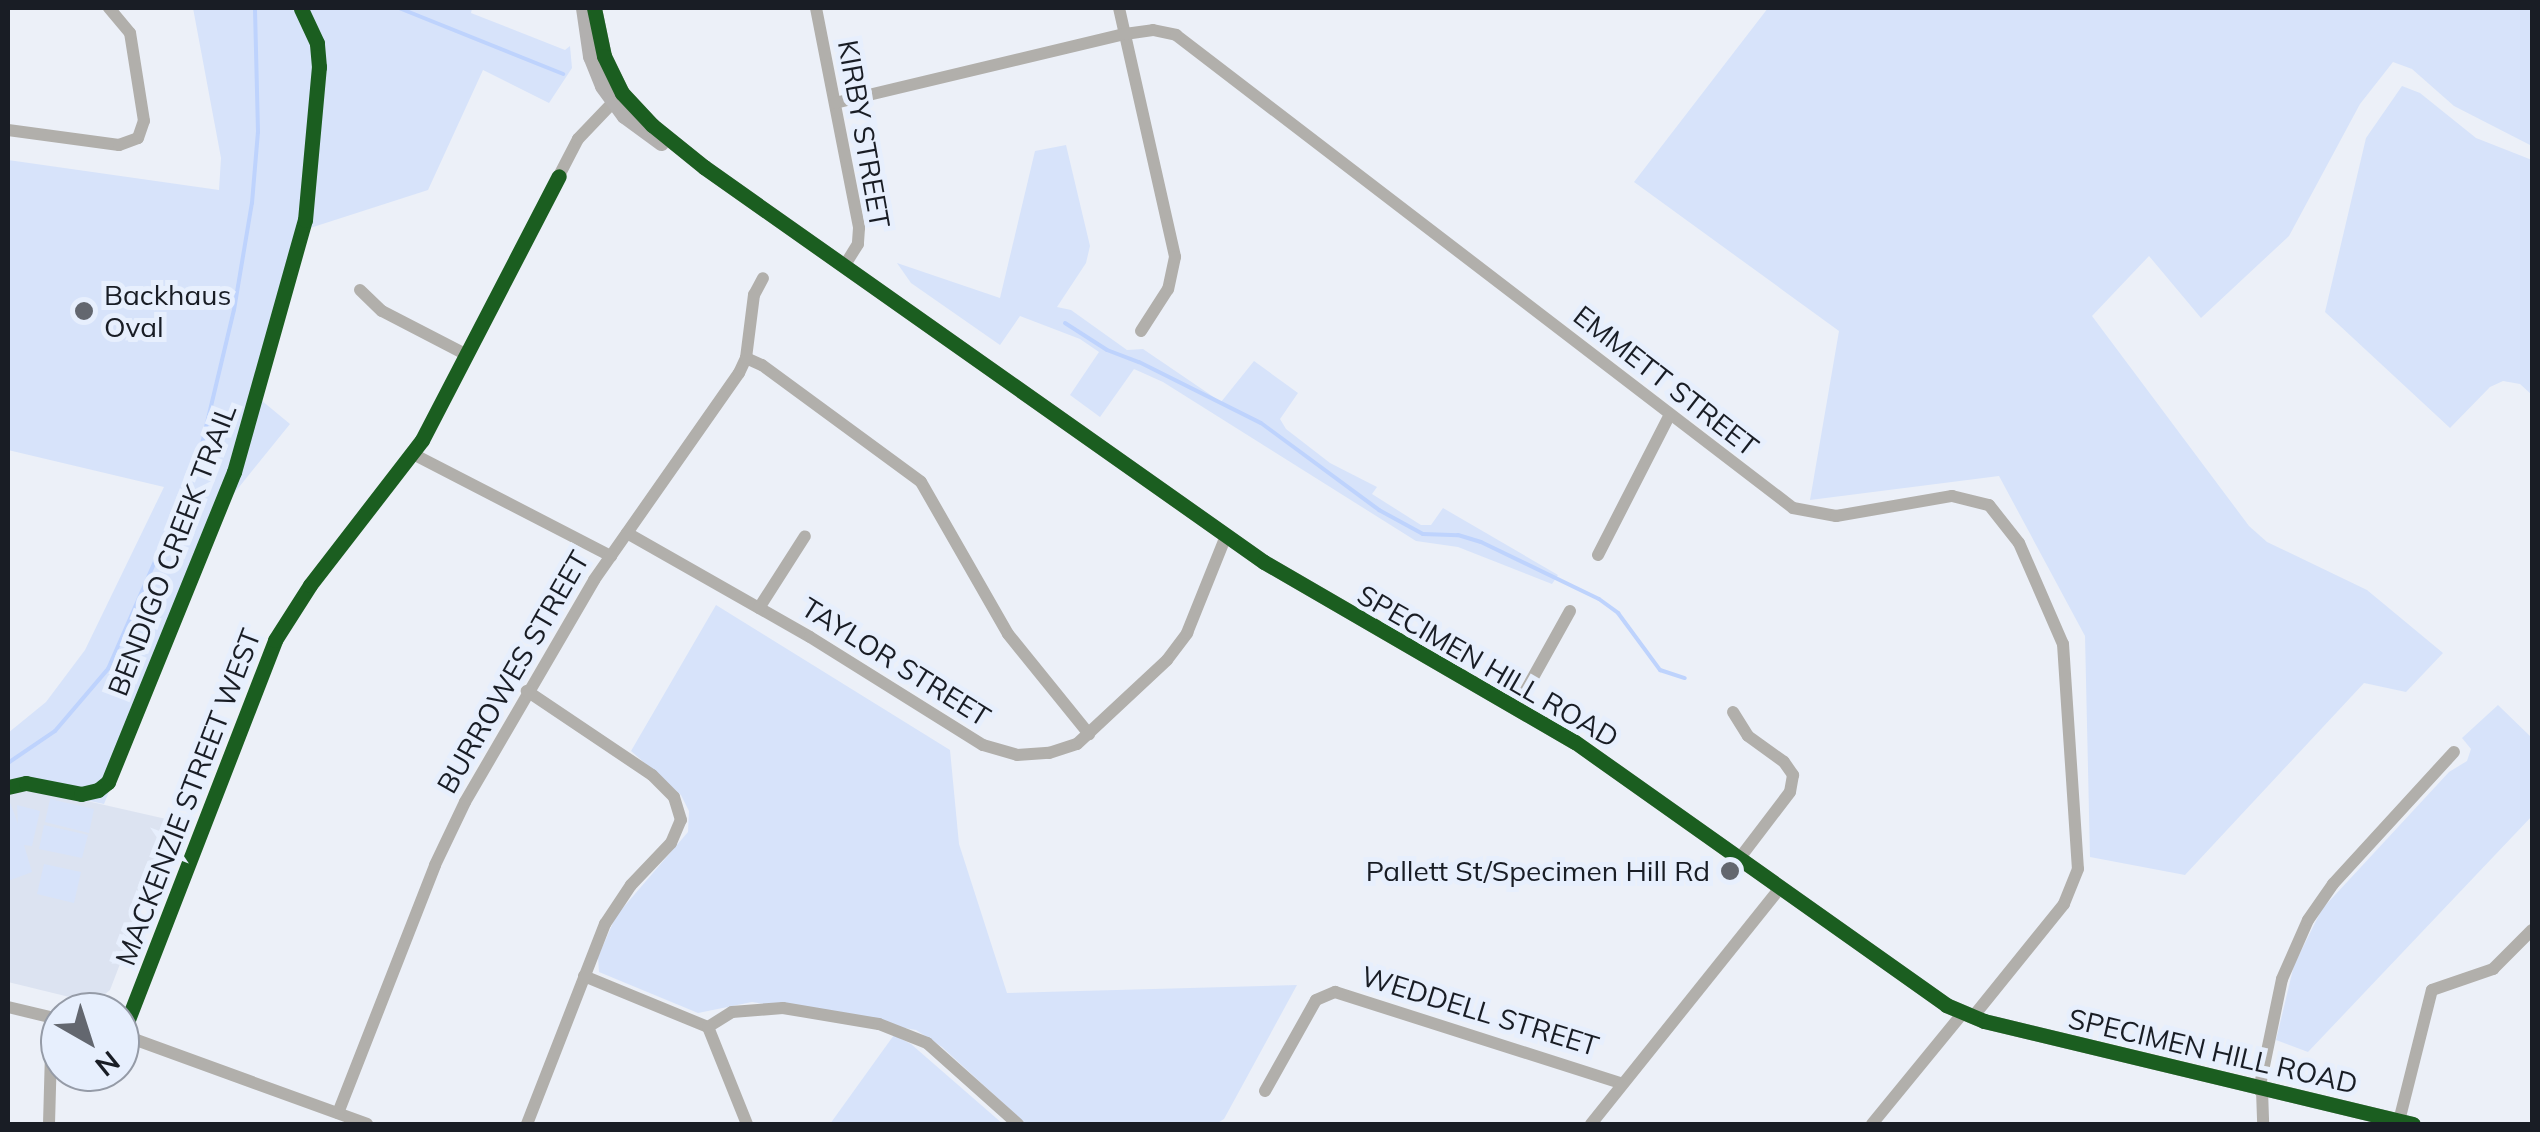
<!DOCTYPE html>
<html>
<head>
<meta charset="utf-8">
<style>
  body { margin:0 }
  #map { position:relative; width:2540px; height:1132px; overflow:hidden; background:#ecf0f8; font-family:Mulish,sans-serif }
  div>[style] { position:absolute }
  .built>* { inset:0; background:#dce3f1 }
  .green>* { inset:0; background:#d7e3fa }
  .stream>* { height:4px; margin:-2px; padding:0 2px; transform-origin:2px; border-radius:2px; background:#bed3fd }
  .minor>* { height:12px; margin:-6px; padding:0 6px; transform-origin:6px; border-radius:6px; background:#b1afab }
  .major>* { height:15px; margin:-7.5px; padding:0 7.5px; transform-origin:7.5px; border-radius:7.5px; background:#b2b0af }
  .cycleway>* { height:15px; margin:-7.5px; padding:0 7.5px; transform-origin:7.5px; border-radius:7.5px; background:#1b5e20 }
  .dots>* { width:28px; height:28px; translate:-50% -50%; box-sizing:border-box; border:5px solid #e7effd; border-radius:50% }
  span { translate:-50% -50%; white-space:nowrap; text-align:center; line-height:1.15; -webkit-text-stroke:10px #e7effd; paint-order:stroke }
  .street-label { font-size:28px; color:#191d25 }
  .poi-label { font-size:28px; color:#191d25 }
  .left { translate:0 -50%; text-align:left }
  .right { translate:-100% -50%; text-align:right }
  .frame { position:absolute; inset:0; border:10px solid #191d25; pointer-events:none }
  .north { position:absolute; left:40px; top:992px; width:100px; height:100px; box-sizing:border-box; background:#e7effd; border:2px solid #959ba7; border-radius:50%; rotate:141deg; font-size:28px; font-weight:700; line-height:40px; text-align:center; color:#191d25 }
  .north::after { content:''; display:block; margin:auto; width:35px; height:45px; background:#63676f; clip-path:polygon(50% 0,100% 100%,50% 72%,0 100%) }
</style>
</head>
<body>
<div id="map">
  <div class="built">
    <div style="clip-path:polygon(21px 786px,175px 821px,110px 990px,94px 1003px,8px 982px,8px 790px)"></div>
  </div>
  <div class="green">
    <div style="clip-path:polygon(193px 8px,472px 8px,471px 13px,565px 50px,570px 46px,572px 68px,549px 103px,483px 70px,428px 190px,307px 229px,261px 400px,290px 424px,223px 507px,104px 804px,21px 786px,8px 790px,8px 733px,46px 702px,85px 650px,164px 487px,8px 450px,8px 160px,219px 190px,221px 158px)"></div>
    <div style="clip-path:polygon(1768px 8px,2532px 8px,2532px 146px,2454px 106px,2412px 69px,2393px 62px,2360px 104px,2289px 236px,2201px 318px,2149px 256px,2092px 316px,2249px 526px,2267px 542px,2367px 590px,2443px 653px,2406px 692px,2364px 683px,2185px 875px,2090px 857px,2085px 636px,1999px 476px,1810px 500px,1839px 331px,1634px 182px)"></div>
    <div style="clip-path:polygon(2402px 86px,2420px 93px,2476px 138px,2532px 160px,2532px 395px,2520px 384px,2503px 381px,2490px 387px,2450px 428px,2325px 312px,2366px 138px)"></div>
    <div style="clip-path:polygon(1066px 145px,1090px 246px,1086px 263px,1057px 307px,1071px 310px,1127px 350px,1143px 349px,1221px 402px,1254px 361px,1298px 393px,1280px 419px,1286px 429px,1330px 463px,1377px 487px,1372px 494px,1421px 525px,1431px 525px,1443px 508px,1558px 575px,1552px 584px,1458px 547px,1416px 541px,1163px 382px,1134px 369px,1100px 417px,1070px 395px,1099px 352px,1080px 339px,1020px 316px,1000px 345px,911px 283px,897px 263px,1000px 298px,1035px 151px)"></div>
    <div style="clip-path:polygon(716px 605px,950px 750px,959px 844px,1007px 993px,1297px 985px,1224px 1119px,1216px 1124px,1026px 1124px,942px 1047px,916px 1030px,752px 1002px,698px 1013px,599px 972px,598px 957px,616px 916px,688px 832px,689px 811px,681px 795px,631px 751px)"></div>
    <div style="clip-path:polygon(2498px 705px,2532px 738px,2532px 816px,2308px 1052px,2276px 1040px,2294px 965px,2322px 909px,2449px 772px,2467px 761px,2471px 749px,2462px 738px)"></div>
    <div style="clip-path:polygon(8px 797px,18px 824px,17px 805px,40px 811px,32px 846px,24px 845px,32px 872px,8px 881px)"></div>
    <div style="clip-path:polygon(50px 799px,94px 809px,89px 833px,45px 822px)"></div>
    <div style="clip-path:polygon(44px 825px,88px 835px,82px 858px,39px 849px)"></div>
    <div style="clip-path:polygon(44px 864px,81px 872px,74px 903px,37px 894px)"></div>
    <div style="clip-path:polygon(894px 1035px,911px 1044px,1003px 1124px,830px 1124px)"></div>
  </div>
  <div class="stream">
    <div style="left:399px;top:8px;width:177px;rotate:21.9deg"></div>
    <div style="left:1065px;top:323px;width:50px;rotate:32.7deg"></div>
    <div style="left:1107px;top:350px;width:34px;rotate:21deg"></div>
    <div style="left:1139px;top:362px;width:136px;rotate:26.6deg"></div>
    <div style="left:1261px;top:423px;width:147px;rotate:36.4deg"></div>
    <div style="left:1379px;top:510px;width:50px;rotate:28.6deg"></div>
    <div style="left:1423px;top:534px;width:35px;rotate:2deg"></div>
    <div style="left:1458px;top:535px;width:24px;rotate:17deg"></div>
    <div style="left:1481px;top:542px;width:131px;rotate:25.8deg"></div>
    <div style="left:1599px;top:599px;width:24px;rotate:36deg"></div>
    <div style="left:1618px;top:613px;width:71px;rotate:53.6deg"></div>
    <div style="left:1660px;top:670px;width:26px;rotate:18deg"></div>
    <div style="left:8px;top:763px;width:57px;rotate:-34.2deg"></div>
    <div style="left:55px;top:731px;width:82px;rotate:-49.5deg"></div>
    <div style="left:108px;top:669px;width:223px;rotate:-66.4deg"></div>
    <div style="left:197px;top:465px;width:159px;rotate:-76.6deg"></div>
    <div style="left:234px;top:310px;width:109px;rotate:-80.5deg"></div>
    <div style="left:252px;top:203px;width:71px;rotate:-85.2deg"></div>
    <div style="left:258px;top:132px;width:124px;rotate:-91.4deg"></div>
  </div>
  <div class="minor">
    <div style="left:816px;top:8px;width:224px;rotate:78.9deg"></div>
    <div style="left:859px;top:228px;width:16px;rotate:94deg"></div>
    <div style="left:858px;top:244px;width:26px;rotate:122deg"></div>
    <div style="left:1119px;top:8px;width:255px;rotate:77.3deg"></div>
    <div style="left:1175px;top:257px;width:33px;rotate:102deg"></div>
    <div style="left:1168px;top:289px;width:50px;rotate:122.7deg"></div>
    <div style="left:835px;top:103px;width:298px;rotate:-13.4deg"></div>
    <div style="left:1125px;top:34px;width:28px;rotate:-8deg"></div>
    <div style="left:1153px;top:30px;width:24px;rotate:12deg"></div>
    <div style="left:1176px;top:35px;width:777px;rotate:37.47deg"></div>
    <div style="left:1793px;top:508px;width:44px;rotate:10.5deg"></div>
    <div style="left:1836px;top:516px;width:118px;rotate:-9.8deg"></div>
    <div style="left:1952px;top:496px;width:38px;rotate:14deg"></div>
    <div style="left:1989px;top:505px;width:48px;rotate:51.7deg"></div>
    <div style="left:2019px;top:543px;width:110px;rotate:66.5deg"></div>
    <div style="left:2063px;top:644px;width:225px;rotate:86.2deg"></div>
    <div style="left:2078px;top:869px;width:38px;rotate:112deg"></div>
    <div style="left:2064px;top:904px;width:146px;rotate:128.9deg"></div>
    <div style="left:8px;top:130px;width:112px;rotate:7.7deg"></div>
    <div style="left:119px;top:145px;width:20px;rotate:-20deg"></div>
    <div style="left:138px;top:138px;width:18px;rotate:-71deg"></div>
    <div style="left:144px;top:121px;width:89px;rotate:-99deg"></div>
    <div style="left:130px;top:33px;width:33px;rotate:-130deg"></div>
    <div style="left:360px;top:290px;width:30px;rotate:44deg"></div>
    <div style="left:382px;top:311px;width:96px;rotate:27.4deg"></div>
    <div style="left:746px;top:358px;width:17px;rotate:24deg"></div>
    <div style="left:762px;top:365px;width:197px;rotate:36.3deg"></div>
    <div style="left:921px;top:482px;width:175px;rotate:60.2deg"></div>
    <div style="left:1008px;top:634px;width:129px;rotate:51deg"></div>
    <div style="left:413px;top:454px;width:223px;rotate:27.3deg"></div>
    <div style="left:627px;top:533px;width:210px;rotate:29.6deg"></div>
    <div style="left:810px;top:637px;width:204px;rotate:32deg"></div>
    <div style="left:983px;top:745px;width:35px;rotate:16deg"></div>
    <div style="left:1017px;top:755px;width:32px;rotate:-4deg"></div>
    <div style="left:1049px;top:753px;width:29px;rotate:-18deg"></div>
    <div style="left:1077px;top:744px;width:123px;rotate:-43deg"></div>
    <div style="left:1167px;top:660px;width:34px;rotate:-53deg"></div>
    <div style="left:1187px;top:633px;width:105px;rotate:-68.1deg"></div>
    <div style="left:1598px;top:555px;width:156px;rotate:-62.9deg"></div>
    <div style="left:759px;top:608px;width:85px;rotate:-57.4deg"></div>
    <div style="left:1516px;top:708px;width:111px;rotate:-60.9deg"></div>
    <div style="left:1733px;top:712px;width:28px;rotate:58deg"></div>
    <div style="left:1748px;top:736px;width:44px;rotate:35.8deg"></div>
    <div style="left:1784px;top:762px;width:16px;rotate:55deg"></div>
    <div style="left:1793px;top:775px;width:17px;rotate:100deg"></div>
    <div style="left:1790px;top:792px;width:84px;rotate:127.3deg"></div>
    <div style="left:584px;top:976px;width:134px;rotate:22.4deg"></div>
    <div style="left:708px;top:1027px;width:105px;rotate:68.1deg"></div>
    <div style="left:8px;top:1007px;width:51px;rotate:13.5deg"></div>
    <div style="left:708px;top:1027px;width:28px;rotate:-32deg"></div>
    <div style="left:732px;top:1012px;width:51px;rotate:-4.5deg"></div>
    <div style="left:783px;top:1008px;width:97px;rotate:9.5deg"></div>
    <div style="left:879px;top:1024px;width:52px;rotate:21.6deg"></div>
    <div style="left:927px;top:1043px;width:122px;rotate:41.7deg"></div>
    <div style="left:120px;top:1034px;width:263px;rotate:20deg"></div>
    <div style="left:122px;top:1035px;width:424px;rotate:-68.8deg"></div>
    <div style="left:275px;top:640px;width:65px;rotate:-57.5deg"></div>
    <div style="left:310px;top:585px;width:183px;rotate:-52.3deg"></div>
    <div style="left:422px;top:440px;width:339px;rotate:-62.6deg"></div>
    <div style="left:578px;top:139px;width:61px;rotate:-46.3deg"></div>
    <div style="left:2259px;top:1090px;width:113px;rotate:-78.3deg"></div>
    <div style="left:2282px;top:979px;width:64px;rotate:-66.2deg"></div>
    <div style="left:2308px;top:920px;width:44px;rotate:-55.2deg"></div>
    <div style="left:2333px;top:884px;width:179px;rotate:-47.5deg"></div>
    <div style="left:2262px;top:1090px;width:34px;rotate:88deg"></div>
    <div style="left:1265px;top:1091px;width:104px;rotate:-60.7deg"></div>
    <div style="left:1316px;top:1000px;width:21px;rotate:-23deg"></div>
    <div style="left:1335px;top:992px;width:299px;rotate:17.7deg"></div>
    <div style="left:338px;top:1113px;width:266px;rotate:-68.6deg"></div>
    <div style="left:435px;top:865px;width:70px;rotate:-64.5deg"></div>
    <div style="left:465px;top:802px;width:257px;rotate:-59.8deg"></div>
    <div style="left:594px;top:580px;width:253px;rotate:-55deg"></div>
    <div style="left:739px;top:373px;width:17px;rotate:-65deg"></div>
    <div style="left:746px;top:358px;width:64px;rotate:-82.8deg"></div>
    <div style="left:754px;top:295px;width:19px;rotate:-62deg"></div>
    <div style="left:2399px;top:1121px;width:135px;rotate:-75.9deg"></div>
    <div style="left:2432px;top:990px;width:65px;rotate:-19deg"></div>
    <div style="left:2493px;top:969px;width:55px;rotate:-45deg"></div>
    <div style="left:49px;top:1124px;width:106px;rotate:-88.4deg"></div>
    <div style="left:527px;top:1124px;width:215px;rotate:-68.7deg"></div>
    <div style="left:605px;top:924px;width:47px;rotate:-56.3deg"></div>
    <div style="left:631px;top:885px;width:58px;rotate:-46.4deg"></div>
    <div style="left:671px;top:843px;width:25px;rotate:-67deg"></div>
    <div style="left:681px;top:820px;width:24px;rotate:-107deg"></div>
    <div style="left:674px;top:797px;width:31px;rotate:-135deg"></div>
    <div style="left:652px;top:775px;width:151px;rotate:-146.1deg"></div>
    <div style="left:1591px;top:1124px;width:301px;rotate:-51.3deg"></div>
    <div style="left:1872px;top:1124px;width:142px;rotate:-50.7deg"></div>
  </div>
  <div class="major">
    <div style="left:583px;top:8px;width:49px;rotate:81.7deg"></div>
    <div style="left:590px;top:56px;width:32px;rotate:68deg"></div>
    <div style="left:602px;top:86px;width:37px;rotate:54deg"></div>
    <div style="left:624px;top:116px;width:46px;rotate:36.1deg"></div>
    <div style="left:594px;top:8px;width:49px;rotate:78.2deg"></div>
    <div style="left:604px;top:56px;width:41px;rotate:64.1deg"></div>
    <div style="left:622px;top:93px;width:44px;rotate:46.8deg"></div>
    <div style="left:652px;top:125px;width:67px;rotate:38.9deg"></div>
    <div style="left:704px;top:167px;width:685px;rotate:35.2deg"></div>
    <div style="left:1264px;top:562px;width:359px;rotate:30.1deg"></div>
    <div style="left:1575px;top:742px;width:455px;rotate:35.3deg"></div>
    <div style="left:1946px;top:1005px;width:41px;rotate:22.8deg"></div>
    <div style="left:1984px;top:1021px;width:441px;rotate:13.5deg"></div>
  </div>
  <div class="cycleway">
    <div style="left:594px;top:8px;width:49px;rotate:78.2deg"></div>
    <div style="left:604px;top:56px;width:41px;rotate:64.1deg"></div>
    <div style="left:622px;top:93px;width:44px;rotate:46.8deg"></div>
    <div style="left:652px;top:125px;width:67px;rotate:38.9deg"></div>
    <div style="left:704px;top:167px;width:685px;rotate:35.2deg"></div>
    <div style="left:1264px;top:562px;width:359px;rotate:30.1deg"></div>
    <div style="left:1575px;top:742px;width:455px;rotate:35.3deg"></div>
    <div style="left:1946px;top:1005px;width:41px;rotate:22.8deg"></div>
    <div style="left:1984px;top:1021px;width:441px;rotate:13.5deg"></div>
    <div style="left:8px;top:787px;width:18px;rotate:-13deg"></div>
    <div style="left:26px;top:783px;width:56px;rotate:11.3deg"></div>
    <div style="left:81px;top:794px;width:17px;rotate:-13deg"></div>
    <div style="left:98px;top:790px;width:13px;rotate:-39deg"></div>
    <div style="left:108px;top:782px;width:335px;rotate:-67.9deg"></div>
    <div style="left:234px;top:472px;width:262px;rotate:-74.3deg"></div>
    <div style="left:305px;top:220px;width:154px;rotate:-84.8deg"></div>
    <div style="left:319px;top:67px;width:24px;rotate:-95deg"></div>
    <div style="left:317px;top:43px;width:38px;rotate:-115deg"></div>
    <div style="left:122px;top:1035px;width:424px;rotate:-68.8deg"></div>
    <div style="left:275px;top:640px;width:65px;rotate:-57.5deg"></div>
    <div style="left:310px;top:585px;width:183px;rotate:-52.3deg"></div>
    <div style="left:422px;top:440px;width:297px;rotate:-62.6deg"></div>
  </div>
  <div class="dots">
    <div style="left:84px;top:311px;background:#63676f"></div>
    <div style="left:1730px;top:871px;background:#63676f"></div>
  </div>
  <div class="street-label">
    <span style="left:864px;top:134px;rotate:80deg">KIRBY STREET</span>
    <span style="left:1666px;top:381px;rotate:38deg">EMMETT STREET</span>
    <span style="left:172px;top:550px;rotate:-69deg">BENDIGO CREEK TRAIL</span>
    <span style="left:896px;top:662px;rotate:32deg">TAYLOR STREET</span>
    <span style="left:1488px;top:666px;rotate:30deg">SPECIMEN HILL ROAD</span>
    <span style="left:513px;top:672px;rotate:-60deg">BURROWES STREET</span>
    <span style="left:188px;top:797px;rotate:-69deg">MACKENZIE STREET WEST</span>
    <span style="left:1480px;top:1011px;rotate:17deg">WEDDELL STREET</span>
    <span style="left:2213px;top:1051px;rotate:13deg">SPECIMEN HILL ROAD</span>
  </div>
  <div class="poi-label">
    <span class="left" style="left:104px;top:311px">Backhaus<br>Oval</span>
    <span class="right" style="left:1710px;top:871px">Pallett St/Specimen Hill Rd</span>
  </div>
  <div class="frame"></div>
  <div class="north">N</div>
</div>
</body>
</html>
